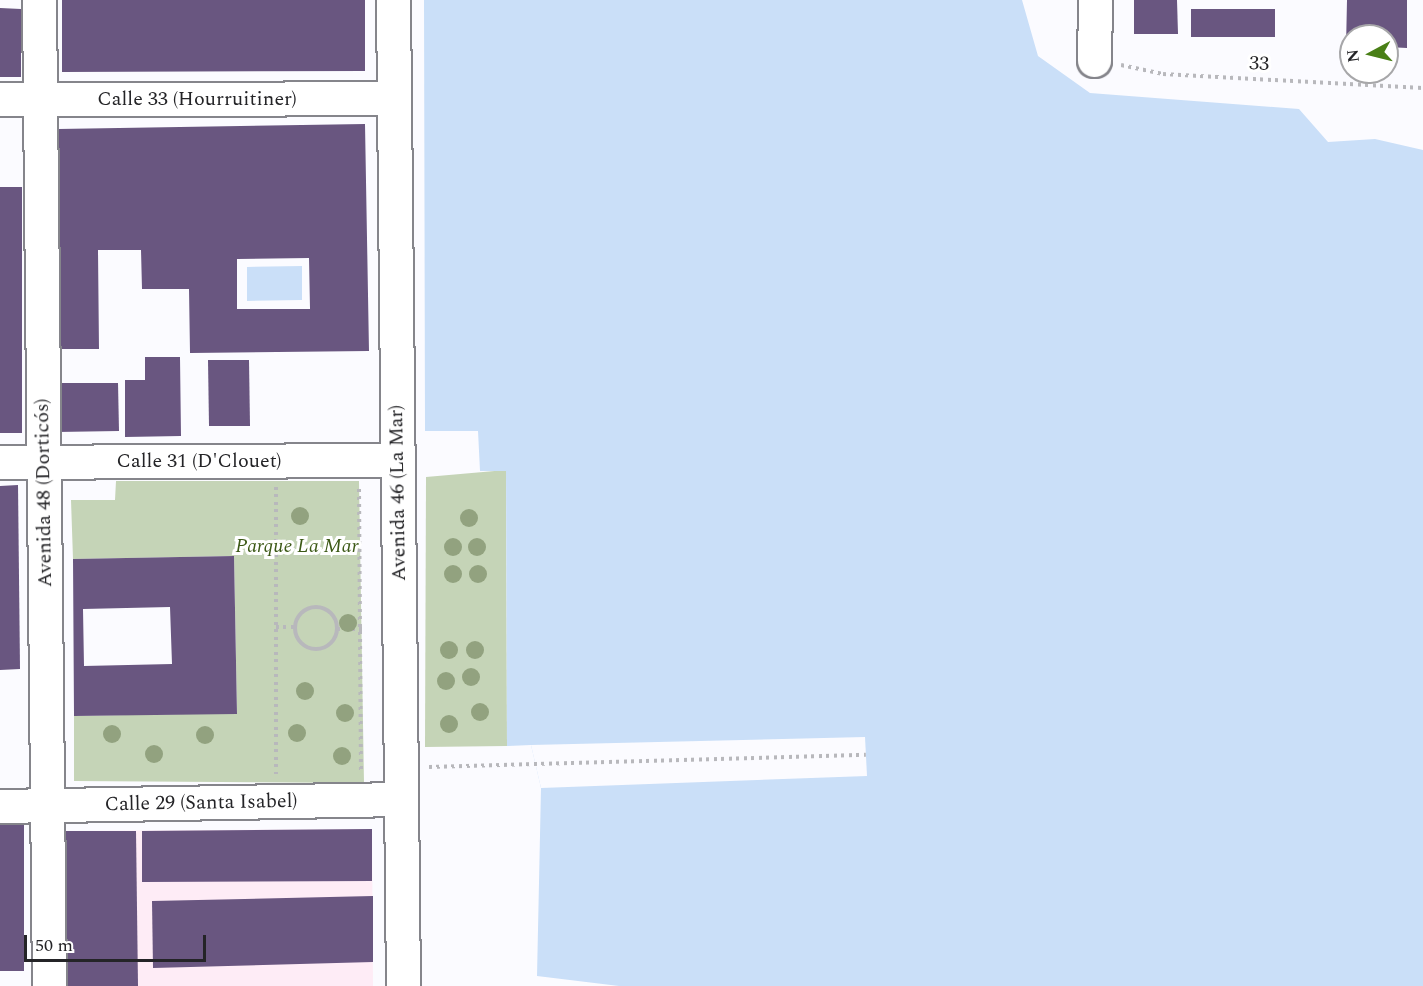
<!DOCTYPE html>
<html>
<head>
<meta charset="utf-8">
<style>
  body { margin:0 }
  #map { position:relative; width:1423px; height:986px; overflow:hidden; background:#fbfbff; font-family:Spectral,serif }
  div>[style] { position:absolute }
  .commercial>* { inset:0; background:#feecf6 }
  .green>* { inset:0; background:#c5d4b7 }
  .water>* { inset:0; background:#cadff8 }
  .pier>* { inset:0; background:#fbfbff }
  .building>* { inset:0; background:#695680 }
  .path>* { height:4px; margin-top:-2px; transform-origin:0; background:repeating-linear-gradient(90deg,#b8b8bc 0 3px,transparent 0 7.5px) }
  .path>.ring { margin:-2px; padding:0; box-sizing:content-box; background:none; border:4px solid #b8b8bc; border-radius:50% }
  .roads { filter:drop-shadow(2px 0 #85858b) drop-shadow(-2px 0 #85858b) drop-shadow(0 2px #85858b) drop-shadow(0 -2px #85858b) }
  .minor>* { height:33px; margin:-16.5px; padding:0 16.5px; transform-origin:16.5px; border-radius:16.5px; background:#fff }
  .major>* { height:33px; margin:-16.5px; padding:0 16.5px; transform-origin:16.5px; border-radius:16.5px; background:#fff }
  .trees>* { width:18px; height:18px; margin:-9px; border-radius:50%; background:#92a27f }
  span { translate:-50% -50%; white-space:nowrap; text-align:center; line-height:1.15; -webkit-text-stroke:6px #fff; paint-order:stroke }
  .street-label { font-size:20px; color:#242427 }
  .park-label { font-size:20px; color:#3c5916; font-style:italic }
  .north { position:absolute; left:1339px; top:24px; width:60px; height:60px; box-sizing:border-box; background:#fff; border:2px solid #a7a7a9; border-radius:50%; rotate:263deg; font-size:16px; font-weight:700; line-height:24px; text-align:center; color:#242427 }
  .north::after { content:''; display:block; margin:auto; width:21px; height:27px; background:#497f16; clip-path:polygon(50% 0,100% 100%,50% 72%,0 100%) }
  .scale { position:absolute; left:24px; top:935px; width:182px; height:27px; box-sizing:border-box; border:3px solid #242427; border-top:0; padding-left:8px; font-size:18px; line-height:21px; white-space:nowrap; color:#242427; -webkit-text-stroke:4px #fff; paint-order:stroke }
</style>
</head>
<body>
<div id="map">
  <div class="commercial">
    <div style="clip-path:polygon(372px 829px,373px 986px,65px 986px,63px 831px)"></div>
  </div>
  <div class="green">
    <div style="clip-path:polygon(506px 470px,507px 746px,425px 747px,426px 477px)"></div>
    <div style="clip-path:polygon(116px 481px,359px 481px,364px 783px,74px 781px,74px 716px,237px 713px,234px 556px,73px 559px,71px 500px,115px 500px)"></div>
  </div>
  <div class="water">
    <div style="clip-path:polygon(424px 0,1022px 0,1038px 56px,1090px 93px,1299px 109px,1328px 142px,1375px 139px,1423px 150px,1423px 986px,619px 986px,537px 976px,541px 788px,531px 745px,507px 746px,506px 471px,480px 471px,478px 431px,425px 431px)"></div>
    <div style="clip-path:polygon(302px 266px,302px 300px,247px 301px,247px 267px)"></div>
  </div>
  <div class="pier">
    <div style="clip-path:polygon(865px 737px,867px 776px,541px 788px,531px 745px)"></div>
  </div>
  <div class="building">
    <div style="clip-path:polygon(62px 0,365px 0,365px 71px,62px 72px)"></div>
    <div style="clip-path:polygon(1134px 0,1177px 0,1178px 34px,1134px 34px)"></div>
    <div style="clip-path:polygon(1347px 0,1407px 0,1407px 48px,1387px 47px,1387px 36px,1351px 36px,1351px 47px,1346px 47px)"></div>
    <div style="clip-path:polygon(0 8px,21px 9px,21px 77px,0 77px)"></div>
    <div style="clip-path:polygon(1191px 9px,1275px 9px,1275px 37px,1191px 37px)"></div>
    <div style="clip-path:polygon(evenodd,365px 124px,369px 351px,190px 353px,189px 289px,142px 289px,141px 250px,98px 250px,99px 349px,61px 349px,58px 129px,365px 124px,309px 258px,310px 309px,237px 309px,237px 259px,309px 258px)"></div>
    <div style="clip-path:polygon(0 187px,22px 187px,22px 433px,0 433px)"></div>
    <div style="clip-path:polygon(145px 357px,180px 357px,181px 436px,125px 437px,125px 380px,145px 380px)"></div>
    <div style="clip-path:polygon(208px 360px,249px 360px,250px 426px,209px 426px)"></div>
    <div style="clip-path:polygon(57px 383px,118px 383px,119px 431px,57px 432px)"></div>
    <div style="clip-path:polygon(18px 485px,20px 669px,0 670px,0 486px)"></div>
    <div style="clip-path:polygon(evenodd,234px 556px,237px 714px,74px 716px,73px 559px,234px 556px,170px 607px,172px 664px,84px 666px,83px 609px,170px 607px)"></div>
    <div style="clip-path:polygon(0 823px,24px 823px,24px 971px,0 971px)"></div>
    <div style="clip-path:polygon(372px 829px,372px 881px,142px 882px,142px 831px)"></div>
    <div style="clip-path:polygon(63px 831px,136px 831px,138px 986px,65px 986px)"></div>
    <div style="clip-path:polygon(373px 896px,373px 962px,153px 968px,152px 901px)"></div>
  </div>
  <div class="path">
    <div style="left:1121px;top:65px;width:43px;rotate:12.1deg"></div>
    <div style="left:1163px;top:74px;width:260px;rotate:3.1deg"></div>
    <div style="left:276px;top:487px;width:287px;rotate:90deg"></div>
    <div style="left:359px;top:489px;width:283px;rotate:89.6deg"></div>
    <div class="ring" style="left:295px;top:607px;width:38px;height:38px"></div>
    <div style="left:276px;top:627px;width:20px"></div>
    <div style="left:337px;top:629px;width:25px"></div>
    <div style="left:429px;top:767px;width:437px;rotate:-1.6deg"></div>
  </div>
  <div class="roads">
    <div class="minor">
      <div style="left:39px;top:0;width:986px;rotate:89.42deg"></div>
      <div style="left:1094px;top:60px;width:60px;rotate:-89deg"></div>
      <div style="left:0;top:99px;width:394px;rotate:-0.1deg"></div>
      <div style="left:0;top:462px;width:398px;rotate:-0.3deg"></div>
      <div style="left:0;top:806px;width:401px;rotate:-1deg"></div>
    </div>
    <div class="major">
      <div style="left:393px;top:0;width:986px;rotate:89.42deg"></div>
    </div>
  </div>
  <div class="trees">
    <div style="left:300px;top:516px"></div>
    <div style="left:469px;top:518px"></div>
    <div style="left:453px;top:547px"></div>
    <div style="left:477px;top:547px"></div>
    <div style="left:453px;top:574px"></div>
    <div style="left:478px;top:574px"></div>
    <div style="left:348px;top:623px"></div>
    <div style="left:449px;top:650px"></div>
    <div style="left:475px;top:650px"></div>
    <div style="left:471px;top:677px"></div>
    <div style="left:446px;top:681px"></div>
    <div style="left:305px;top:691px"></div>
    <div style="left:480px;top:712px"></div>
    <div style="left:345px;top:713px"></div>
    <div style="left:449px;top:724px"></div>
    <div style="left:297px;top:733px"></div>
    <div style="left:112px;top:734px"></div>
    <div style="left:205px;top:735px"></div>
    <div style="left:154px;top:754px"></div>
    <div style="left:342px;top:756px"></div>
  </div>
  <div class="street-label">
    <span style="left:1259px;top:64px;rotate:3deg">33</span>
    <span style="left:197px;top:99px">Calle 33 (Hourruitiner)</span>
    <span style="left:199px;top:461px">Calle 31 (D'Clouet)</span>
    <span style="left:44px;top:493px;rotate:-91deg">Avenida 48 (Dorticós)</span>
    <span style="left:398px;top:493px;rotate:-91deg">Avenida 46 (La Mar)</span>
    <span style="left:201px;top:803px;rotate:-1deg">Calle 29 (Santa Isabel)</span>
  </div>
  <div class="park-label">
    <span style="left:297px;top:546px">Parque La Mar</span>
  </div>
  <div class="north">N</div>
  <div class="scale">50 m</div>
</div>
</body>
</html>
